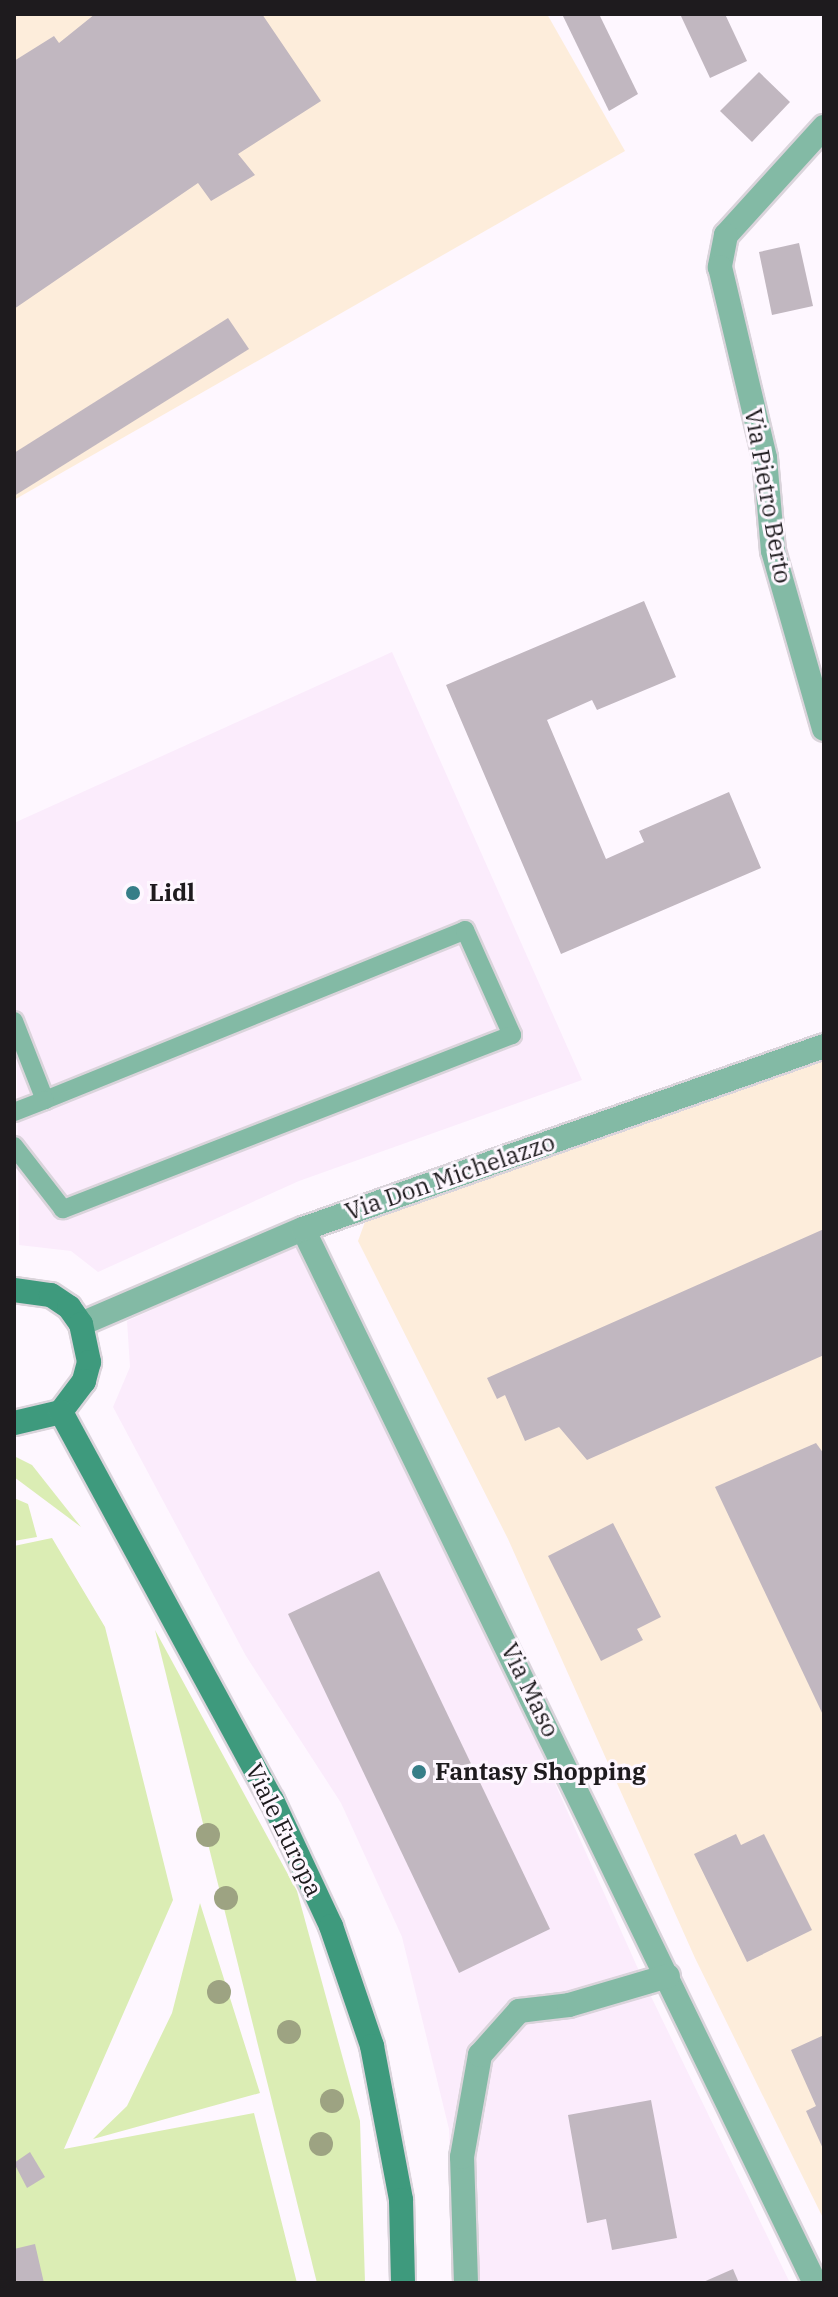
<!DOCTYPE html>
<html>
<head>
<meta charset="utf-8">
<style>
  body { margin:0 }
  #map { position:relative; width:838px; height:2297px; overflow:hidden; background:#fef7ff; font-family:"IBM Plex Serif",serif }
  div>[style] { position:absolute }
  .built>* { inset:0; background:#fbecfc }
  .industrial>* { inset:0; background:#fdeddb }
  .green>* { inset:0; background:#dbedb4 }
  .building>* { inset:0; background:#c1b7c0 }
  .roads { filter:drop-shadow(2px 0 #dad4db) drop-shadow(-2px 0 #dad4db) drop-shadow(0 2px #dad4db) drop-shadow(0 -2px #dad4db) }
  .lane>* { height:18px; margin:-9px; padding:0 9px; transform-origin:9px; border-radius:9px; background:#83baa5 }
  .street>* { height:24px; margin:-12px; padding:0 12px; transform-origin:12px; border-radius:12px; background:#83baa5 }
  .secondary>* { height:24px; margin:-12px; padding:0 12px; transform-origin:12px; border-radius:12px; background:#3e9a7d }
  .trees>* { width:24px; height:24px; margin:-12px; border-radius:50%; background:#9da382 }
  .dots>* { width:22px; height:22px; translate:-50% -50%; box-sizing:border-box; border:4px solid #fef7ff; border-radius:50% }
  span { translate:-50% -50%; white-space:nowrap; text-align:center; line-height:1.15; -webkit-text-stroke:6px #fef7ff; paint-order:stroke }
  .street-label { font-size:24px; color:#1e1b1e }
  .poi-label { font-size:24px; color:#1e1b1e; font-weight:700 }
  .left { translate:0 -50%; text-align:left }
  .frame { position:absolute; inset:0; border:16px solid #1e1b1e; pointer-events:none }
</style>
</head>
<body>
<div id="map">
  <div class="built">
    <div style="clip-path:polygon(392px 652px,582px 1080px,299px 1181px,98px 1272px,71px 1251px,19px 1245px,14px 823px)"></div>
    <div style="clip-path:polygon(296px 1245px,456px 1563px,644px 1982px,790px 2283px,454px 2283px,449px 2129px,402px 1937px,341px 1803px,246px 1656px,113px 1407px,130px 1367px,127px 1321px)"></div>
  </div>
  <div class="industrial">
    <div style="clip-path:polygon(14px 14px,547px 14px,625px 151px,14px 500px)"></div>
    <div style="clip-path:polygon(824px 1054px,824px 2220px,695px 1958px,508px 1539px,358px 1241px,366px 1219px)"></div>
  </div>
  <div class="green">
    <div style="clip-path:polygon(14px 1456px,32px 1465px,81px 1527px,14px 1477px)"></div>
    <div style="clip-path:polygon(14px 1498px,28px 1504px,37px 1537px,14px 1541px)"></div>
    <div style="clip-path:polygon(52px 1538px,105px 1627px,173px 1900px,64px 2149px,254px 2113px,297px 2283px,14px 2283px,14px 1546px)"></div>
    <div style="clip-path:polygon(155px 1630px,297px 1891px,360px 2121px,365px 2283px,317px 2283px)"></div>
    <div style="clip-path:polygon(200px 1903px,260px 2093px,93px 2139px,127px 2106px,172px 2013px)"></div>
  </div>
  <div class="building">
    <div style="clip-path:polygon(95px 14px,262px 14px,321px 101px,238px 154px,255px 175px,211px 201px,198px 183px,14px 309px,14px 61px,54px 36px,59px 43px)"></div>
    <div style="clip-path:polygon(562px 14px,599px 14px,638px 94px,609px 111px)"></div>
    <div style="clip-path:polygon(680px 14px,725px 14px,747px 61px,710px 78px)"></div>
    <div style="clip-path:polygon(759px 72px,790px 102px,752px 142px,720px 111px)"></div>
    <div style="clip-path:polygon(799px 243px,813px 306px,772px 315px,759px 252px)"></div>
    <div style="clip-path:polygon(228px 318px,249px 349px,14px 496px,14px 453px)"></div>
    <div style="clip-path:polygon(644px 601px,676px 677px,597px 710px,592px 700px,547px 720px,606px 859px,644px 842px,639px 831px,729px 792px,761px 868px,561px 954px,446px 685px)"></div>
    <div style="clip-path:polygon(824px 1229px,824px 1355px,587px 1460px,559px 1427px,525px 1441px,505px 1395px,497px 1399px,487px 1378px)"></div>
    <div style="clip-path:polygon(816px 1443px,824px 1454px,824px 1717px,715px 1487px)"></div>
    <div style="clip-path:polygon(613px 1523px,661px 1617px,637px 1629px,643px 1640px,601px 1661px,548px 1556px)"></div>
    <div style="clip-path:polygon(379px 1571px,550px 1929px,459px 1973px,288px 1614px)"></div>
    <div style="clip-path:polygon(736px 1834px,741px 1845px,764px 1834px,812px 1930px,747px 1962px,694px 1854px)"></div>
    <div style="clip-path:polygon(824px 2035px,824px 2151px,806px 2111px,816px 2106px,791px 2050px)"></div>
    <div style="clip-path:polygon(651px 2100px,677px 2238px,612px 2250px,606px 2219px,587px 2223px,568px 2115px)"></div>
    <div style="clip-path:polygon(30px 2152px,45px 2177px,27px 2188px,14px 2163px)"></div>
    <div style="clip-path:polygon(35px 2244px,44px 2283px,14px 2283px,14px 2249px)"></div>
    <div style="clip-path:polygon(733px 2269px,739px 2283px,701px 2283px)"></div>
  </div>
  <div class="roads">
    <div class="lane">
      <div style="left:14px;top:1021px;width:85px;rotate:68.6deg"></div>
      <div style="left:45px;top:1100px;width:453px;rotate:-22deg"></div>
      <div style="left:465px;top:930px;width:115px;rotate:65.9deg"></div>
      <div style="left:512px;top:1035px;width:482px;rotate:158.8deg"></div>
      <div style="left:63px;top:1209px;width:80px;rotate:-127.9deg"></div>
      <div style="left:14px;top:1112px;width:33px;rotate:-21deg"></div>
    </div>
    <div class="street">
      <div style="left:824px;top:127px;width:146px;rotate:132.2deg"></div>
      <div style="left:726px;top:235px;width:33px;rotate:101deg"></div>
      <div style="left:720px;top:267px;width:196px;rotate:76.7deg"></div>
      <div style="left:765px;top:458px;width:93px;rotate:85.1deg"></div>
      <div style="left:773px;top:551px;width:185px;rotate:74deg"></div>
      <div style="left:303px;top:1229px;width:1172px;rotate:64.09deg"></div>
      <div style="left:81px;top:1324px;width:241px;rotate:-23.2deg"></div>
      <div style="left:303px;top:1229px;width:552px;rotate:-19.35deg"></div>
      <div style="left:466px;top:2283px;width:126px;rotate:-91.8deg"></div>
      <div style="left:462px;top:2157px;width:104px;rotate:-80deg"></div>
      <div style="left:480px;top:2055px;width:59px;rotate:-48.4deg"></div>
      <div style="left:519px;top:2011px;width:50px;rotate:-6.8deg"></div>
      <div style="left:569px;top:2005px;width:103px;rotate:-16.3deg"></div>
    </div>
    <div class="secondary">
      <div style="left:14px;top:1290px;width:37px;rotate:8deg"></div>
      <div style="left:51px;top:1295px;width:22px;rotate:34deg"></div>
      <div style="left:69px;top:1307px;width:21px;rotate:55deg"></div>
      <div style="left:81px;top:1324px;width:39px;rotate:78deg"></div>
      <div style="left:89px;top:1362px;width:20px;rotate:105deg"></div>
      <div style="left:84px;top:1381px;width:39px;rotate:127deg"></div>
      <div style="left:61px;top:1412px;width:48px;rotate:166.8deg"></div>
      <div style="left:61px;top:1412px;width:442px;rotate:61.5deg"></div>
      <div style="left:272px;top:1800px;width:139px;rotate:64.9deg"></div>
      <div style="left:331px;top:1926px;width:127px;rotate:71.1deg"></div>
      <div style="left:372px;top:2046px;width:157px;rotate:79.3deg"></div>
      <div style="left:401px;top:2200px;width:83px;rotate:88.6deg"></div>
    </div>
  </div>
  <div class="trees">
    <div style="left:208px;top:1835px"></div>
    <div style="left:226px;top:1898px"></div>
    <div style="left:219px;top:1992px"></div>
    <div style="left:289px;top:2032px"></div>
    <div style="left:332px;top:2101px"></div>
    <div style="left:321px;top:2144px"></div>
  </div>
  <div class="dots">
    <div style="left:133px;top:893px;background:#377e88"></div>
    <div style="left:419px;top:1772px;background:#377e88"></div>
  </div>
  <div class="street-label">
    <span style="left:768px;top:496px;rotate:80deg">Via Pietro Berto</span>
    <span style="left:450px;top:1177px;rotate:-19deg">Via Don Michelazzo</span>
    <span style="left:530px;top:1690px;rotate:64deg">Via Maso</span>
    <span style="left:284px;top:1830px;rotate:64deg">Viale Europa</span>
  </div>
  <div class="poi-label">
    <span class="left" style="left:149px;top:893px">Lidl</span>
    <span class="left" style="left:435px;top:1772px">Fantasy Shopping</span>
  </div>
  <div class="frame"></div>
</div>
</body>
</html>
